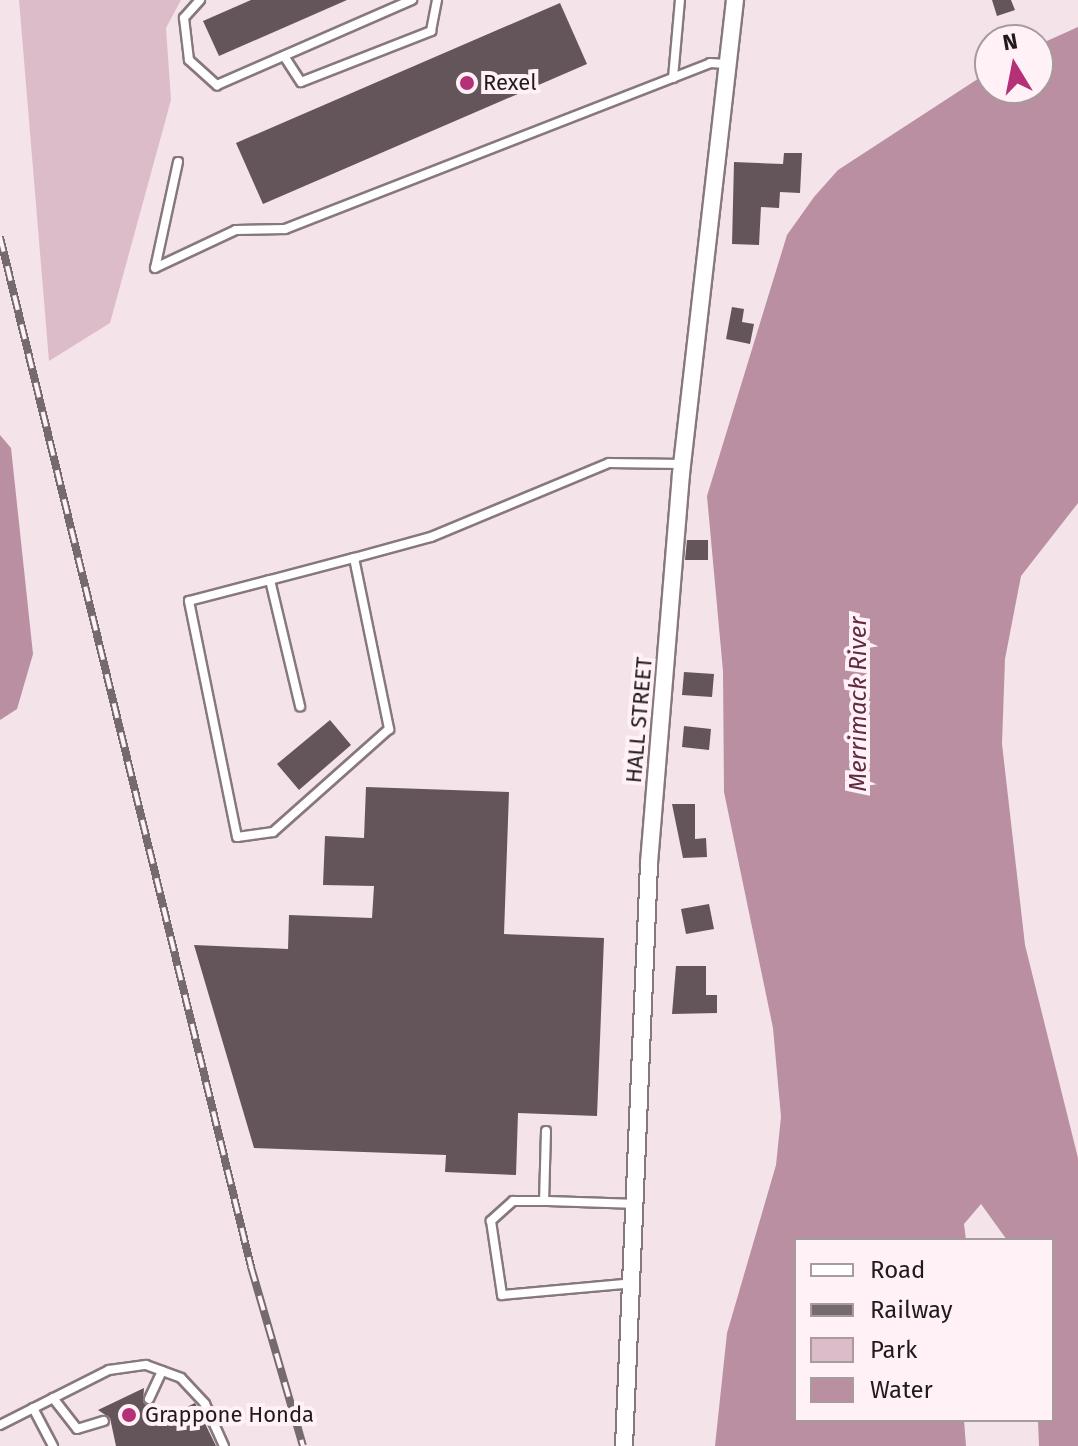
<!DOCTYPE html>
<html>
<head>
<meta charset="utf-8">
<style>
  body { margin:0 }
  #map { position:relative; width:1078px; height:1446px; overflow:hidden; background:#f4e3e9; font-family:"Fira Sans",sans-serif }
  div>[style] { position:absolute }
  .green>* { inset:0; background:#ddbcc9 }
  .water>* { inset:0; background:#b98fa1 }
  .building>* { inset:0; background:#64555b }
  .roads { filter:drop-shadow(2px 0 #87787e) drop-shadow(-2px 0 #87787e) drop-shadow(0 2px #87787e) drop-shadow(0 -2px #87787e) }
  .lane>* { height:8px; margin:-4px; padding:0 4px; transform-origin:4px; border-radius:4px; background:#fff }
  .street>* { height:16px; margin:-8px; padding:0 8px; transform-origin:8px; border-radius:8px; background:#fff }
  .rail>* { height:8px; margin-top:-4px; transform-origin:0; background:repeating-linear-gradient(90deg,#fff1f6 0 15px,#756a6e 0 30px); box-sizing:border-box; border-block:2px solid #756a6e }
  .dots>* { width:22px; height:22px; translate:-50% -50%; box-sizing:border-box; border:4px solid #fff1f6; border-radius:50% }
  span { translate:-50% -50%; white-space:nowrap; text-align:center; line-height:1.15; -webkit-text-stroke:8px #fff1f6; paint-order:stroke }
  .poi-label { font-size:22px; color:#201a1c }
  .left { translate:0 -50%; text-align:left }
  .street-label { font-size:22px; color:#201a1c }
  .water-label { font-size:24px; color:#622b45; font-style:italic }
  .legend { position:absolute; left:794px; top:1238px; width:260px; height:184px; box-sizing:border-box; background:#fff1f6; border:2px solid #a69b9f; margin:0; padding:10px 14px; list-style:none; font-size:24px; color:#201a1c }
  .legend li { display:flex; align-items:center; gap:16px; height:40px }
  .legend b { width:40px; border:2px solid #a69b9f }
  .north { position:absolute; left:974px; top:24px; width:80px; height:80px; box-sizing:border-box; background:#fff1f6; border:2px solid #a69b9f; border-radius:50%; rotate:350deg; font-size:22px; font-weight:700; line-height:32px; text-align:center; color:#201a1c }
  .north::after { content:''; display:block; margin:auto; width:28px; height:36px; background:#b43077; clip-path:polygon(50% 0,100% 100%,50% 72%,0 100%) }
</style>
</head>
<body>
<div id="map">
  <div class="green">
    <div style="clip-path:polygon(19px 0,181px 0,166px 28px,171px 100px,110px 323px,49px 361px)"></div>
  </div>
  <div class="water">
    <div style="clip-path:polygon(1078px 27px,1078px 503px,1021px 576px,1005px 659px,1002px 744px,1025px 945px,1078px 1158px,1078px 1446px,1039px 1446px,1038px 1420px,1052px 1420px,1052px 1240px,1007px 1240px,981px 1204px,964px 1224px,966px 1240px,796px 1240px,796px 1420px,964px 1420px,966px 1446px,715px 1446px,727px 1333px,776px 1165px,781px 1117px,773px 1028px,724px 792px,723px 671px,707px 496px,787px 235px,814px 197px,838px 170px,990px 71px,990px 88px,1038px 88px,1038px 45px)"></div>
    <div style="clip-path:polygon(0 435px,11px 448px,33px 654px,17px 709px,0 720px)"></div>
  </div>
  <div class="building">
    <div style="clip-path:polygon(251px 0,347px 0,219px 56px,203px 21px)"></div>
    <div style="clip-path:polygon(992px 0,1011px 0,1015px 10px,997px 16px)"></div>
    <div style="clip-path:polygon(560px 3px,587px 64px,263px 204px,236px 143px)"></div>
    <div style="clip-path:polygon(784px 153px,802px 153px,800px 193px,780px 192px,779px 208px,761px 207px,759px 245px,732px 244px,734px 162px,783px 164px)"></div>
    <div style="clip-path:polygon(732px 307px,744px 309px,742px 322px,754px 324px,750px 344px,726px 339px)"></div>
    <div style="clip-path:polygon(687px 540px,708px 540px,708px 560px,685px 560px)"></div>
    <div style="clip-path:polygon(684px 672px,714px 674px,712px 697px,682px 695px)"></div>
    <div style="clip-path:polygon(330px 720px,351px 745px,299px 790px,277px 764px)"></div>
    <div style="clip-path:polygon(684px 726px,711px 729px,709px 750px,682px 747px)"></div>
    <div style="clip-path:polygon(366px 787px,509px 792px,504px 934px,604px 938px,597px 1116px,518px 1113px,516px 1175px,445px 1172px,446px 1155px,254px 1148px,194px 945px,288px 949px,289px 915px,372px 918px,374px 886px,323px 885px,325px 836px,364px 838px)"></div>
    <div style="clip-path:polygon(672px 804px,695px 804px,695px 839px,706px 838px,707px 857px,683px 858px)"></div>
    <div style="clip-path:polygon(709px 904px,714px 929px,686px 934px,681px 909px)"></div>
    <div style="clip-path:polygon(676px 966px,706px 966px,706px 995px,717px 995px,717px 1013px,672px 1014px)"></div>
    <div style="clip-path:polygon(144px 1388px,143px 1402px,160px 1420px,195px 1403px,216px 1446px,116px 1446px,110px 1418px,98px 1410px)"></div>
  </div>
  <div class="roads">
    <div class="lane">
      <div style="left:200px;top:0;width:24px;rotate:132deg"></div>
      <div style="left:184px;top:18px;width:42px;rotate:83.2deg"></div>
      <div style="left:189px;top:60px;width:38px;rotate:42deg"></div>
      <div style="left:217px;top:85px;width:213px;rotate:-23.6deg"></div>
      <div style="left:284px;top:56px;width:31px;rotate:57deg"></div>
      <div style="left:301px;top:82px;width:140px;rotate:-21.4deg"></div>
      <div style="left:431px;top:31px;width:32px;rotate:-79deg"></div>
      <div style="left:673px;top:78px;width:78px;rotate:-84.9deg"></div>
      <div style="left:178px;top:162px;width:108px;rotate:102.2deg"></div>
      <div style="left:155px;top:268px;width:89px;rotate:-25.1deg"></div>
      <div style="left:236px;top:230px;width:49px;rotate:-1.2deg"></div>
      <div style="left:285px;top:229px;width:456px;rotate:-21.3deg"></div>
      <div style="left:710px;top:63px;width:17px;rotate:3deg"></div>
      <div style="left:354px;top:558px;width:175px;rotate:78.4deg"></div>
      <div style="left:389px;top:729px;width:155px;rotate:138.4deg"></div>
      <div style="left:273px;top:832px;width:36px;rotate:172deg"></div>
      <div style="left:237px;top:837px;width:241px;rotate:-101.5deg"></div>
      <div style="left:189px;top:601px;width:84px;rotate:-14.5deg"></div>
      <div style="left:270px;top:580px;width:87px;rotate:-14.7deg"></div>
      <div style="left:354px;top:558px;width:80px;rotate:-15.3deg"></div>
      <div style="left:431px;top:537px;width:193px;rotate:-22.6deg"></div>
      <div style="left:609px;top:463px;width:73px;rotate:0.8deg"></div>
      <div style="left:270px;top:580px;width:130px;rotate:76.6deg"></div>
      <div style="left:546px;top:1131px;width:70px;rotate:91.6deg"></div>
      <div style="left:544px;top:1201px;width:31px;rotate:180deg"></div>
      <div style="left:513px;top:1201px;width:30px;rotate:138deg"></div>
      <div style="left:491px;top:1221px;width:75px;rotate:81.5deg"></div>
      <div style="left:502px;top:1295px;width:132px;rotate:-5.2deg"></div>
      <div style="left:544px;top:1201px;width:90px;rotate:1.9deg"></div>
      <div style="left:53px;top:1398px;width:39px;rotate:52deg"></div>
      <div style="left:77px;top:1429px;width:28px;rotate:-17deg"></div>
      <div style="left:149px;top:1399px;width:31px;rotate:-65deg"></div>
      <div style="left:33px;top:1408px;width:43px;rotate:62.2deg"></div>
      <div style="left:0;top:1425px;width:122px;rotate:-26.8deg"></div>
      <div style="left:109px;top:1370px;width:37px;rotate:-8deg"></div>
      <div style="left:146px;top:1365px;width:37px;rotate:20deg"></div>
      <div style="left:181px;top:1378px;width:35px;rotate:47deg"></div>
      <div style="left:205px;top:1404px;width:46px;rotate:65.7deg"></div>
    </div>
    <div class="street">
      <div style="left:624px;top:1446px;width:584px;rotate:-87.54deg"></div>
      <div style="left:649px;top:863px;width:390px;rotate:-85.3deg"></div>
      <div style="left:681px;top:474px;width:477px;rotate:-83.5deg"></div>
    </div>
  </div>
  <div class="rail">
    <div style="left:0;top:237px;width:1060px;rotate:76.3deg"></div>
    <div style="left:251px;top:1267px;width:186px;rotate:73.8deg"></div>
  </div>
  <div class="dots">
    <div style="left:467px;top:83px;background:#b43077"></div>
    <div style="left:129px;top:1415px;background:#b43077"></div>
  </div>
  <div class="poi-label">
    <span class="left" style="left:483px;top:83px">Rexel</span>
    <span class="left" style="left:145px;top:1415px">Grappone Honda</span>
  </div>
  <div class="street-label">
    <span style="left:639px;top:720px;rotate:-85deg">HALL STREET</span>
  </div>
  <div class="water-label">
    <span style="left:859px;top:704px;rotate:-90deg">Merrimack River</span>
  </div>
  <ul class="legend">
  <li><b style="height:10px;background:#fff"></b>Road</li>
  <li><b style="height:10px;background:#756a6e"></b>Railway</li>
  <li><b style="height:22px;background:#ddbcc9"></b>Park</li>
  <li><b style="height:22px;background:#b98fa1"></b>Water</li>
  </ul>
  <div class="north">N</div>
</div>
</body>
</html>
